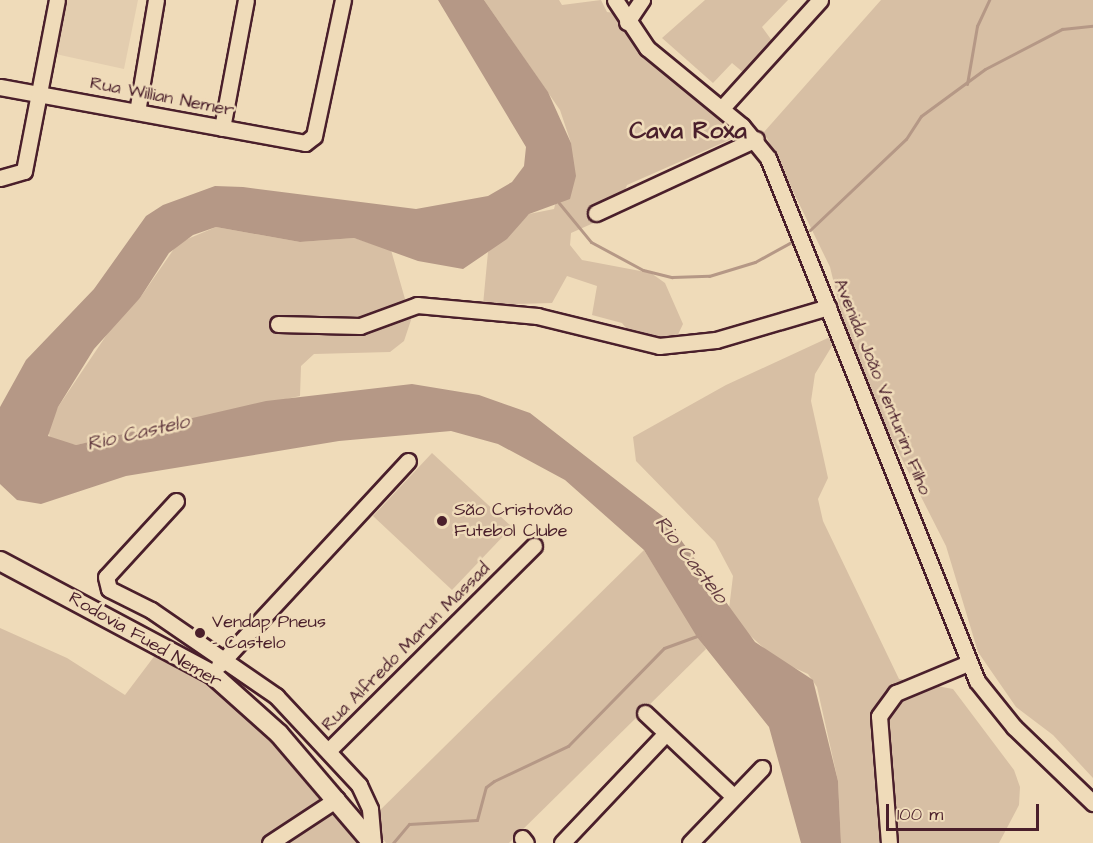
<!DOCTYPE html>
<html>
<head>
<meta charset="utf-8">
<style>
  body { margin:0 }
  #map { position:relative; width:1093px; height:843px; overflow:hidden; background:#efdbb9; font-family:"Architects Daughter",sans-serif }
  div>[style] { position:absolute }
  .built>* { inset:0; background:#e3cdaf }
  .green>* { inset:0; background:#d7bfa4 }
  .water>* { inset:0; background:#b59886 }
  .stream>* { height:3px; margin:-1.5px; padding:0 1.5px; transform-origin:1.5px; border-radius:1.5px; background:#b59886 }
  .roads { filter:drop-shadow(2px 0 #4a1f2b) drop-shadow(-2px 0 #4a1f2b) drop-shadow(0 2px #4a1f2b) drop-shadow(0 -2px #4a1f2b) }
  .minor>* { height:15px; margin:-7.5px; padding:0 7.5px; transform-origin:7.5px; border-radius:7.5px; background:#efdbb9 }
  .major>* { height:18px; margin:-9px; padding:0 9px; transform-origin:9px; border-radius:9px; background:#efdbb9 }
  .dots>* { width:16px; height:16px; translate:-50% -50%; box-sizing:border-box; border:3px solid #efdbb9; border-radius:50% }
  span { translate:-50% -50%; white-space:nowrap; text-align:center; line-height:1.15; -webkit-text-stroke:5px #efdbb9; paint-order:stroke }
  .street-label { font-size:18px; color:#4a1f2b }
  .poi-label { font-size:18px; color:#4a1f2b }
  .left { translate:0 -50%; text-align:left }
  .water-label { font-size:20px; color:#653d42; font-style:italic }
  .district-label { font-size:24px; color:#4a1f2b; font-weight:700 }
  .scale { position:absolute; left:886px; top:804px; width:153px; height:27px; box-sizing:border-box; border:3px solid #4a1f2b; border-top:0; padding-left:8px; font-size:18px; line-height:21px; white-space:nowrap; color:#4a1f2b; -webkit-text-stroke:4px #efdbb9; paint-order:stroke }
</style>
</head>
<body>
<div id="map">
  <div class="built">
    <div style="clip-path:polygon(61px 0,138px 0,124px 69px,51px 53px)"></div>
  </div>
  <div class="green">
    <div style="clip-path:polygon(484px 0,559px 0,562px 5px,601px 0,607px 12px,622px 14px,745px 133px,627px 185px,616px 213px,571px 233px,570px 245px,582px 260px,651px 273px,665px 283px,683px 324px,672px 347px,644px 351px,622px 323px,592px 315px,597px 286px,567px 276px,552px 303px,483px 305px,488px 252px,529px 214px,554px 209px,571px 143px,560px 110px)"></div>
    <div style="clip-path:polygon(705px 0,788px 0,762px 27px,778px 49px,751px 79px,732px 63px,713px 83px,662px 38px)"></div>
    <div style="clip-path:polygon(881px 0,1093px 0,1093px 778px,1053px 735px,1016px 707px,978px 652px,946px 546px,870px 396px,848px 341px,830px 267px,764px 132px)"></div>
    <div style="clip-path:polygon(216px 227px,300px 242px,354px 238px,391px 250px,411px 320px,404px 341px,390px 352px,314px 354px,301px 366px,300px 396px,76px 445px,50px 439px,48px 427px,58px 407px,116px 321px,140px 298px,178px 243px)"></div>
    <div style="clip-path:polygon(830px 337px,832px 346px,815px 374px,811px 401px,828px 478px,818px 499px,823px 521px,899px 679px,953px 689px,1014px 770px,1020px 787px,1019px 805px,999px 843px,841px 843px,838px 781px,817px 687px,808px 674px,777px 660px,743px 629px,729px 609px,733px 576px,715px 542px,636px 461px,633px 437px,726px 385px)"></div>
    <div style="clip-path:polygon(432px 453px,512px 527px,452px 590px,373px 516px)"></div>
    <div style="clip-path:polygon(644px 550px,706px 649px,509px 843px,386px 843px,369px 821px)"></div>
    <div style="clip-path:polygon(0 628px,67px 658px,125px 695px,162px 646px,236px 696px,367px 843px,0 843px)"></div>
  </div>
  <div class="water">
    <div style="clip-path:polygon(438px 0,484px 0,548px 92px,571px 143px,576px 176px,570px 199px,529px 214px,507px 239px,463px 269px,418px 261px,354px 238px,300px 242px,216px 227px,193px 235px,169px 253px,140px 298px,94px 349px,58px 407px,48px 436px,76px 445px,266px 401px,412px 384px,479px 395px,530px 413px,665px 518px,755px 642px,813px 680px,838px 781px,841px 843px,801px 843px,769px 727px,697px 637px,644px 550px,565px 480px,498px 444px,451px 431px,339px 441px,126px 476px,41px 504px,17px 500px,0 484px,0 407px,15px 380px,26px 360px,94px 289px,146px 216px,163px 205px,215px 186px,243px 187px,416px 209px,488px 196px,512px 182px,524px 166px,526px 147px)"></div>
  </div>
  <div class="stream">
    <div style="left:967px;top:84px;width:59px;rotate:-80.2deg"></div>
    <div style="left:977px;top:26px;width:29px;rotate:-65deg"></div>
    <div style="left:559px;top:203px;width:50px;rotate:50.6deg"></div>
    <div style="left:591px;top:242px;width:59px;rotate:28.3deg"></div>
    <div style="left:643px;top:270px;width:30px;rotate:14deg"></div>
    <div style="left:672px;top:277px;width:37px;rotate:-2deg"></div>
    <div style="left:709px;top:276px;width:48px;rotate:-16.9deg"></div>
    <div style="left:755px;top:262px;width:46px;rotate:-28.8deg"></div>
    <div style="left:810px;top:230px;width:132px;rotate:-43.5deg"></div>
    <div style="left:906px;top:139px;width:27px;rotate:-57deg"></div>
    <div style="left:921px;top:116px;width:79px;rotate:-36.3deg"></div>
    <div style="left:985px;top:69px;width:87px;rotate:-27.5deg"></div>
    <div style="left:1062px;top:29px;width:31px;rotate:-6deg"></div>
    <div style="left:393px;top:843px;width:25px;rotate:-50deg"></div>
    <div style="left:409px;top:824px;width:68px;rotate:-3.4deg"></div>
    <div style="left:477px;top:820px;width:34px;rotate:-75deg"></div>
    <div style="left:486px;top:787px;width:10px;rotate:-37deg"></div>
    <div style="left:494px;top:781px;width:82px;rotate:-25.3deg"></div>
    <div style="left:568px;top:746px;width:137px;rotate:-45.6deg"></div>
    <div style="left:664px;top:648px;width:38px;rotate:-20deg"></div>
  </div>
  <div class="roads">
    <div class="minor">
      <div style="left:615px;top:0;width:58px;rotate:56.3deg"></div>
      <div style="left:647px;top:48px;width:123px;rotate:39.4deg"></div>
      <div style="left:742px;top:126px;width:41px;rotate:50.9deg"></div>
      <div style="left:768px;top:158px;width:563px;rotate:68.22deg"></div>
      <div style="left:977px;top:681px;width:59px;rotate:51.2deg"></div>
      <div style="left:1014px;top:727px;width:110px;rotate:43.9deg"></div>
      <div style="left:627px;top:22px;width:27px;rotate:-56deg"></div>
      <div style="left:0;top:87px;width:310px;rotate:10.4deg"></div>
      <div style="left:305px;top:143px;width:11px;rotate:-38deg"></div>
      <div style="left:314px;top:136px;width:139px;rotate:-78deg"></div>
      <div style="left:722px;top:108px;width:146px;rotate:-47.8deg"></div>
      <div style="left:137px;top:112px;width:114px;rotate:-80.4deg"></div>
      <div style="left:222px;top:128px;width:130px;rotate:-79.4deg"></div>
      <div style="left:0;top:178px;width:25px;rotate:-16deg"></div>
      <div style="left:24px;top:171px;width:174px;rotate:-79.1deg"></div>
      <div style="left:596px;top:213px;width:176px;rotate:-24.8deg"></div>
      <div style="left:278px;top:324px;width:82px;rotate:1.4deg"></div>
      <div style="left:360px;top:326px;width:61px;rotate:-20.2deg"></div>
      <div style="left:417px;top:305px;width:121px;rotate:5.2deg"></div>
      <div style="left:537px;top:316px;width:126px;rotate:13.8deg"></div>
      <div style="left:659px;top:346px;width:57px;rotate:-6deg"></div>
      <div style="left:716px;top:340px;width:117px;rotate:-16.4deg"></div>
      <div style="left:176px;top:501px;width:103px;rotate:132.6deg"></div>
      <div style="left:106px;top:577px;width:12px;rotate:76deg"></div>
      <div style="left:109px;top:589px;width:47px;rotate:26.6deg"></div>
      <div style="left:151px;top:610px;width:152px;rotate:34.5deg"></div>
      <div style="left:276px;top:696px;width:122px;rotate:47deg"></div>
      <div style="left:359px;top:785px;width:26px;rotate:65deg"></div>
      <div style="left:370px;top:809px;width:34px;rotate:85deg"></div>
      <div style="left:219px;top:665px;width:278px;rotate:-47.2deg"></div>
      <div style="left:645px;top:713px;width:122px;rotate:43.3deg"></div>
      <div style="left:330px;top:749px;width:288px;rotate:-44.9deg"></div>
      <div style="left:522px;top:838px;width:6px;rotate:51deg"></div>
      <div style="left:270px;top:843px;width:80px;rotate:-33.3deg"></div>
      <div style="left:562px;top:843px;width:151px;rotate:-46.6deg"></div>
      <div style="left:690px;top:843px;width:104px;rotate:-46.2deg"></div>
      <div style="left:889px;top:843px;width:127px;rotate:-94.5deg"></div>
      <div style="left:879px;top:716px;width:29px;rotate:-54deg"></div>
      <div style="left:896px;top:693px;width:78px;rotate:-22.6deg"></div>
    </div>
    <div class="major">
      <div style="left:0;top:561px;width:240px;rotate:28.1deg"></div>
      <div style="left:212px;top:674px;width:90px;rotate:41.8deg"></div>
      <div style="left:279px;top:734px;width:143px;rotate:49.5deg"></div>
    </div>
  </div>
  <div class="dots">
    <div style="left:442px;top:521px;background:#4a1f2b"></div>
    <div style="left:200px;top:633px;background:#4a1f2b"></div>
  </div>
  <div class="street-label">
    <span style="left:162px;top:97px;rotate:11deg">Rua Willian Nemer</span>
    <span style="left:882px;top:387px;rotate:68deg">Avenida João Venturim Filho</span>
    <span style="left:145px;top:640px;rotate:30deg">Rodovia Fued Nemer</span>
    <span style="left:406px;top:647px;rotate:-45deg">Rua Alfredo Marun Massad</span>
  </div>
  <div class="poi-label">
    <span class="left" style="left:454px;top:521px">São Cristovão<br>Futebol Clube</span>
    <span class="left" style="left:212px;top:633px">Vendap Pneus<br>- Castelo</span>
  </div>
  <div class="water-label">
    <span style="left:138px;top:433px;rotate:-13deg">Rio Castelo</span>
    <span style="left:691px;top:560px;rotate:52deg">Rio Castelo</span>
  </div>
  <div class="district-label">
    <span style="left:688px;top:132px">Cava Roxa</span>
  </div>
  <div class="scale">100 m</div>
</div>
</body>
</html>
